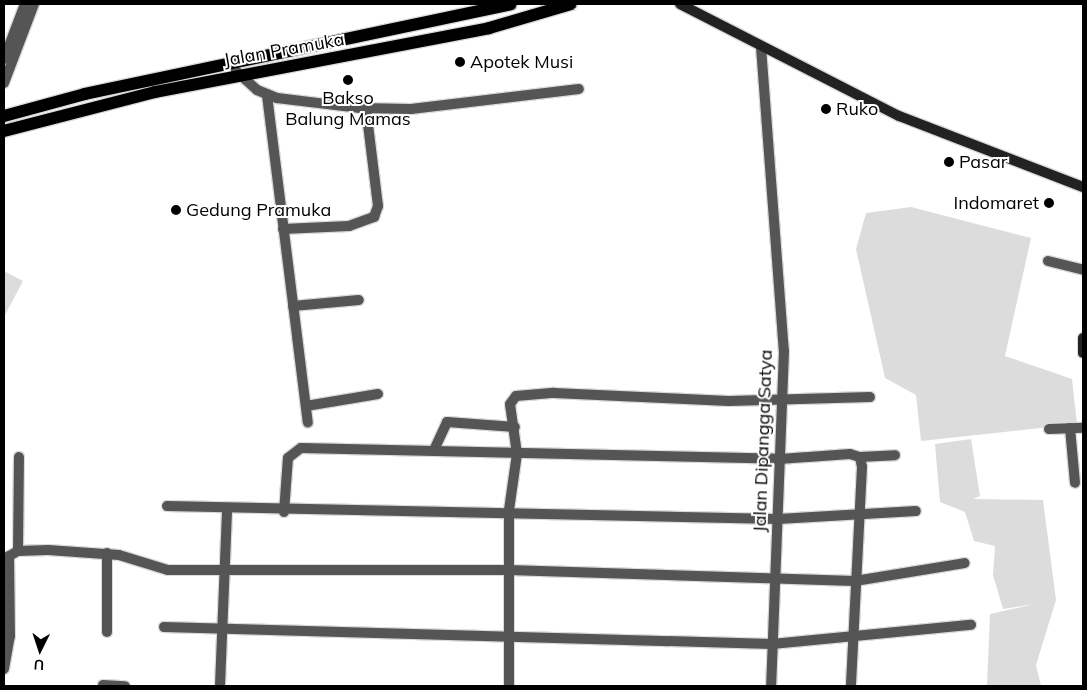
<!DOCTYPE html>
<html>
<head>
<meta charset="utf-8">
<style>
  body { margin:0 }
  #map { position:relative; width:1087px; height:690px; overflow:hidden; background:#fff; font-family:Mulish,sans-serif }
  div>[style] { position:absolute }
  .green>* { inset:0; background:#dcdcdc }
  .roads { filter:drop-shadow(1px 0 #dbdbdb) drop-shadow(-1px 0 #dbdbdb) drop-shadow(0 1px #dbdbdb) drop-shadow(0 -1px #dbdbdb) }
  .street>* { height:10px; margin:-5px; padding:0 5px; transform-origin:5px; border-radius:5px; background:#555 }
  .secondary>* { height:10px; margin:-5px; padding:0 5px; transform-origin:5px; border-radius:5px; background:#222 }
  .primary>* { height:12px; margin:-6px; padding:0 6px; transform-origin:6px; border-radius:6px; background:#000 }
  .dots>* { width:14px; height:14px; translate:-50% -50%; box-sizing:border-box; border:2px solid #fff; border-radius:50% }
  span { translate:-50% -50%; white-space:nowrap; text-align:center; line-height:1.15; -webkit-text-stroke:4px #fff; paint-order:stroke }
  .street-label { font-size:18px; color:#000 }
  .poi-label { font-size:18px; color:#000 }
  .left { translate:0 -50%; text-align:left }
  .right { translate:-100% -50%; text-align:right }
  .frame { position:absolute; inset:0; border:5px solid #000; pointer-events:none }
  .north { position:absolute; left:15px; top:625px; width:50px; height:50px; -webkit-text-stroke:4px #fff; paint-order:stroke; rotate:184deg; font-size:14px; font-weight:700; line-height:20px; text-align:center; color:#000 }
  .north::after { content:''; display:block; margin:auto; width:18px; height:22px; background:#000; clip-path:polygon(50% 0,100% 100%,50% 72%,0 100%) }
</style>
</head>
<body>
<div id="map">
  <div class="green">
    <div style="clip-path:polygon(911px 207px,1031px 238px,1005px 356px,1072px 379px,1077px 424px,921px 441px,916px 395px,885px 378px,856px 249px,866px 213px)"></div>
    <div style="clip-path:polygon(4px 271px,23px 281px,4px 317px)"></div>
    <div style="clip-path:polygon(971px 439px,980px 496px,973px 499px,1043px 500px,1056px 600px,1036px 665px,1041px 686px,987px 686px,990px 614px,1035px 604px,1003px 609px,993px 575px,995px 546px,974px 541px,965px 512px,940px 502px,935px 444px)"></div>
  </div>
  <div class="roads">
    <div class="street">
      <div style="left:761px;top:47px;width:305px;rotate:85.7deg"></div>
      <div style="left:784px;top:351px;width:335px;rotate:92.2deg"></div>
      <div style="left:4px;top:59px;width:59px;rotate:-69.1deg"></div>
      <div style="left:236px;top:71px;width:28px;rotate:42deg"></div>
      <div style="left:257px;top:90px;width:22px;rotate:22deg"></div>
      <div style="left:277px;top:98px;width:84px;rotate:6.9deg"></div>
      <div style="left:360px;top:108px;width:51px;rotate:1.1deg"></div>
      <div style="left:411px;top:109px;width:169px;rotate:-6.8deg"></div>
      <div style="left:4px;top:83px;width:85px;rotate:-69.2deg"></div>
      <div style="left:267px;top:95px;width:330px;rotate:82.9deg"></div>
      <div style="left:283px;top:229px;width:66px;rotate:-2.6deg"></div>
      <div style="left:349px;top:226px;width:27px;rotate:-20deg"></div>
      <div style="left:374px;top:217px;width:12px;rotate:-70deg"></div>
      <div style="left:378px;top:206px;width:99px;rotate:-97deg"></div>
      <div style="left:1048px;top:261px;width:36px;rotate:14deg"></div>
      <div style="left:293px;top:306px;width:66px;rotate:-5.2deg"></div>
      <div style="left:306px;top:406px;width:73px;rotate:-9.5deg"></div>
      <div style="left:1070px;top:428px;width:55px;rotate:84.8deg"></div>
      <div style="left:1049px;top:429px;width:34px;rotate:-2deg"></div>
      <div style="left:434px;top:450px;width:31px;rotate:-65deg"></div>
      <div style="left:447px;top:422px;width:68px;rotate:4.2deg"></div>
      <div style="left:860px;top:457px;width:35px;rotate:-3deg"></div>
      <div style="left:167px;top:506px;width:611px;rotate:1.22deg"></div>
      <div style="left:778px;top:519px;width:138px;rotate:-3.3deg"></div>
      <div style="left:284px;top:512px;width:54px;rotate:-85.8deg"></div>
      <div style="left:288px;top:458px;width:16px;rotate:-38deg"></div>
      <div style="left:301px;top:448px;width:479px;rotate:1.3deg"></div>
      <div style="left:780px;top:459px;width:70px;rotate:-4.1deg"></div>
      <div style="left:850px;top:454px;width:10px;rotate:17deg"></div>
      <div style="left:860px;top:457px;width:10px;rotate:79deg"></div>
      <div style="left:862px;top:467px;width:219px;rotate:92.9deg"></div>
      <div style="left:18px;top:551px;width:94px;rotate:-89.4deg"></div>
      <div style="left:4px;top:559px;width:16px;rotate:-30deg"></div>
      <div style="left:18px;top:551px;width:30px;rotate:-2deg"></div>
      <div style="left:48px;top:550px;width:71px;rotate:4deg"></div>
      <div style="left:119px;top:555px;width:51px;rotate:17deg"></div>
      <div style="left:168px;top:570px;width:340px"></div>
      <div style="left:508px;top:570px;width:347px;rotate:1.8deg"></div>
      <div style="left:855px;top:581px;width:111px;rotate:-9.3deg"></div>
      <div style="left:164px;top:627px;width:608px;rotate:1.6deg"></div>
      <div style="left:772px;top:644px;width:200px;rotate:-5.5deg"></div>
      <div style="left:107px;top:632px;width:79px;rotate:-90deg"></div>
      <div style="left:4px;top:669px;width:34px;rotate:-80deg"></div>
      <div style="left:10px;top:636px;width:80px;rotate:-90.7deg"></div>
      <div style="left:103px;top:685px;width:22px;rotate:3deg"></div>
      <div style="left:220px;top:686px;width:175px;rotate:-87.7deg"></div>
      <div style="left:509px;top:686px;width:176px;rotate:-90deg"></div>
      <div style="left:509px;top:510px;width:57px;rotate:-81.9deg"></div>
      <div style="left:517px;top:454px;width:50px;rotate:-98deg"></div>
      <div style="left:510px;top:404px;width:10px;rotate:-53deg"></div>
      <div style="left:516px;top:396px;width:38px;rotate:-5deg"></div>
      <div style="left:554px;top:393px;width:175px;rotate:2.6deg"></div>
      <div style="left:729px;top:401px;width:141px;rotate:-1.6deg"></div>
    </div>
    <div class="secondary">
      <div style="left:680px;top:4px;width:246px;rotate:27.1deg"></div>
      <div style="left:899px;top:116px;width:197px;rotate:21.1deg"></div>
      <div style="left:1083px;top:338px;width:15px;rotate:90deg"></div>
    </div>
    <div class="primary">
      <div style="left:4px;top:116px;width:84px;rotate:-15.2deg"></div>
      <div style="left:85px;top:94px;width:435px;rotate:-11.9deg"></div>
      <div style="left:4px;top:131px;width:156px;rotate:-14.5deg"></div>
      <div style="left:155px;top:92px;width:340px;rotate:-10.8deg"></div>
      <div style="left:489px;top:28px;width:85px;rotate:-16.3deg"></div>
    </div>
  </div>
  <div class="dots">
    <div style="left:460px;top:62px;background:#000"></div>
    <div style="left:348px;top:80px;background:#000"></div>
    <div style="left:826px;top:109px;background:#000"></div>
    <div style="left:949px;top:162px;background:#000"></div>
    <div style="left:1049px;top:203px;background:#000"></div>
    <div style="left:176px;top:210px;background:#000"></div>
  </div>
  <div class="street-label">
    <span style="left:284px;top:50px;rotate:-10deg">Jalan Pramuka</span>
    <span style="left:763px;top:441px;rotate:-88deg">Jalan Dipangga Satya</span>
  </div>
  <div class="poi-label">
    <span class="left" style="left:470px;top:62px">Apotek Musi</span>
    <span style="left:348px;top:109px">Bakso<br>Balung Mamas</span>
    <span class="left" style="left:836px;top:109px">Ruko</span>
    <span class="left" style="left:959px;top:162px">Pasar</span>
    <span class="right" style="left:1039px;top:203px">Indomaret</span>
    <span class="left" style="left:186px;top:210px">Gedung Pramuka</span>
  </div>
  <div class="frame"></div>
  <div class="north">U</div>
</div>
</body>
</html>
